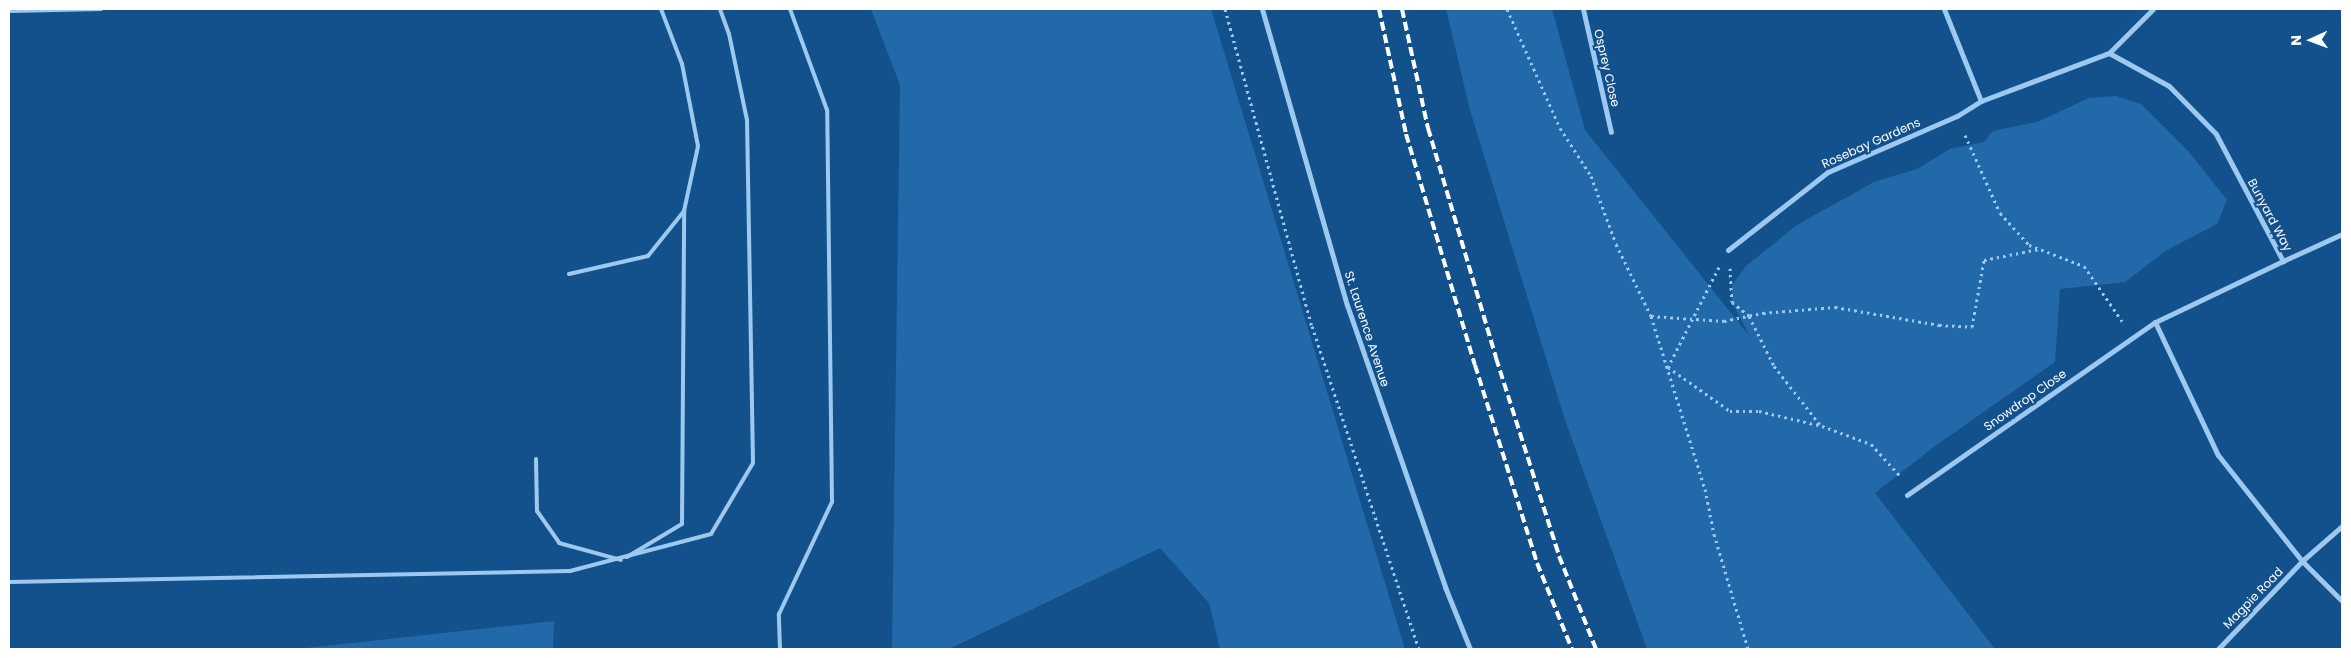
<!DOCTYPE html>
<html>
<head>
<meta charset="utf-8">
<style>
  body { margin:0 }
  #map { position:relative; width:2351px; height:658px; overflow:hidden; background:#13518d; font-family:Poppins,sans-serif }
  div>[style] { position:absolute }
  .green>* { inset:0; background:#2269aa }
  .path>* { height:3px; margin-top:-1.5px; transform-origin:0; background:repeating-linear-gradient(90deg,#9dc9f1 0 2.5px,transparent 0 6.5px) }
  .service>* { height:4px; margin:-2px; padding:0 2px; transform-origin:2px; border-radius:2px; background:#9dc9f1 }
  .minor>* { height:5px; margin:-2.5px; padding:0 2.5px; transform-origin:2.5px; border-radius:2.5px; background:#9dc9f1 }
  .rail>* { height:4px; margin-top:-2px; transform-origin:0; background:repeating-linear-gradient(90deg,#fff 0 9px,transparent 0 13px) }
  span { translate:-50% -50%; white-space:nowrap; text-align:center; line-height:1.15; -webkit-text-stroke:4px #13518d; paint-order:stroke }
  .street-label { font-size:12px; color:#fff }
  .frame { position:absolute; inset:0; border:10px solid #fff; pointer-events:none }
  .north { position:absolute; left:2286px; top:15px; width:50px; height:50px; -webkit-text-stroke:4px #13518d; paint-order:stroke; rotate:268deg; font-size:14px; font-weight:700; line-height:20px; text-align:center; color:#fff }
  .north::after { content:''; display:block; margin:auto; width:18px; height:22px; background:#fff; clip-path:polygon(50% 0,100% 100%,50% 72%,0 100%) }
</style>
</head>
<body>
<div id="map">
  <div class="green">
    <div style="clip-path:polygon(871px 9px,1211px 9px,1405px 649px,1220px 649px,1209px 603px,1160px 548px,949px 649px,892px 649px,900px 85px)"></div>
    <div style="clip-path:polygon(1446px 9px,1552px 9px,1585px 130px,1750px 337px,1732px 302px,1732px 285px,1746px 266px,1797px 225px,1874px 182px,1917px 169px,1950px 149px,1984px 142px,1993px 131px,2037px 122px,2089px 98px,2116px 96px,2141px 104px,2189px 152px,2227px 200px,2217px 224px,2167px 250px,2125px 282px,2060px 289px,2055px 362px,1935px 446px,1875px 493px,1995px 649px,1647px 649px,1564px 417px,1470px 110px)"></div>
    <div style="clip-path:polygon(554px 621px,553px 649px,297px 649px)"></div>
  </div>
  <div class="path">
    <div style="left:1225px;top:9px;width:329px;rotate:74.7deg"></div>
    <div style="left:1312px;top:326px;width:340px;rotate:71.7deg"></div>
    <div style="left:1507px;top:9px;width:130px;rotate:66deg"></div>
    <div style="left:1560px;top:128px;width:57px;rotate:57.1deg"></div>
    <div style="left:1591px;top:176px;width:72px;rotate:69.8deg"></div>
    <div style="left:1616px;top:244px;width:80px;rotate:64.1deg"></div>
    <div style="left:1651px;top:316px;width:181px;rotate:72.7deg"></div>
    <div style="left:1705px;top:489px;width:46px;rotate:78.7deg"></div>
    <div style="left:1714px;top:534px;width:120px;rotate:73.5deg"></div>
    <div style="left:1965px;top:135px;width:85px;rotate:65.8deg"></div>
    <div style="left:2000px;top:213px;width:43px;rotate:47.8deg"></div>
    <div style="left:2029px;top:245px;width:59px;rotate:20.9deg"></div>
    <div style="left:2084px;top:266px;width:67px;rotate:55.4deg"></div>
    <div style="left:1719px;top:267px;width:112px;rotate:117deg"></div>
    <div style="left:1668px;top:367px;width:76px;rotate:35.4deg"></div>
    <div style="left:1730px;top:411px;width:29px"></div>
    <div style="left:1759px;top:411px;width:65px;rotate:13.4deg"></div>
    <div style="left:1822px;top:426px;width:52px;rotate:20.2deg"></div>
    <div style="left:1871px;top:444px;width:43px;rotate:47.8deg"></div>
    <div style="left:1730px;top:268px;width:34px;rotate:87deg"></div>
    <div style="left:1732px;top:302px;width:22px;rotate:39deg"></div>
    <div style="left:1749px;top:316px;width:56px;rotate:63.4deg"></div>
    <div style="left:1774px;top:366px;width:76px;rotate:51.9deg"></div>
    <div style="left:1651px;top:316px;width:73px;rotate:3.9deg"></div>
    <div style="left:1724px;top:321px;width:40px;rotate:-12deg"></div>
    <div style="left:1763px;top:313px;width:72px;rotate:-4.8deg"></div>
    <div style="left:1835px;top:307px;width:106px;rotate:9.8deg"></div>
    <div style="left:1939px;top:325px;width:33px;rotate:3deg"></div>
    <div style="left:1972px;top:327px;width:68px;rotate:-79.8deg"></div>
    <div style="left:1984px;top:260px;width:56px;rotate:-11.3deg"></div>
  </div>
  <div class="service">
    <div style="left:9px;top:11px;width:92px;rotate:-1.2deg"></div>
    <div style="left:569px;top:274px;width:81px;rotate:-12.8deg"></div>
    <div style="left:648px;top:256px;width:58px;rotate:-51.3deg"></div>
    <div style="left:684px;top:211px;width:66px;rotate:-77.8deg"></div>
    <div style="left:698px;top:146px;width:84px;rotate:-101deg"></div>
    <div style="left:682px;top:64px;width:59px;rotate:-110.9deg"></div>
    <div style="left:536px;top:459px;width:52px;rotate:88.9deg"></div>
    <div style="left:537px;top:511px;width:39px;rotate:55deg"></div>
    <div style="left:559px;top:543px;width:64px;rotate:15.3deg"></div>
    <div style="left:627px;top:557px;width:64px;rotate:-31deg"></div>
    <div style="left:682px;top:524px;width:313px;rotate:-89.6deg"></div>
    <div style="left:9px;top:582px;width:561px;rotate:-1.12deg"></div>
    <div style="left:570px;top:571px;width:146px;rotate:-14.7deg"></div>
    <div style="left:711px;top:534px;width:82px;rotate:-59.4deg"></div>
    <div style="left:753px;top:463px;width:343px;rotate:-91deg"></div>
    <div style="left:747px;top:120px;width:88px;rotate:-101.8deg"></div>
    <div style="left:729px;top:34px;width:27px;rotate:-110deg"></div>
    <div style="left:780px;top:649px;width:35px;rotate:-92deg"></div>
    <div style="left:779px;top:614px;width:124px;rotate:-64.7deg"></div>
    <div style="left:832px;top:502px;width:392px;rotate:-90.7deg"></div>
    <div style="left:827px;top:110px;width:108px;rotate:-110.1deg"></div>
  </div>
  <div class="minor">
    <div style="left:1262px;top:9px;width:308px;rotate:74deg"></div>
    <div style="left:1347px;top:305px;width:299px;rotate:70.8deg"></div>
    <div style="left:1445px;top:587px;width:67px;rotate:68deg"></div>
    <div style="left:1583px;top:9px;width:126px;rotate:77.2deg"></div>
    <div style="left:1944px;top:9px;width:99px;rotate:68.1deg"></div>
    <div style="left:1981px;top:101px;width:137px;rotate:-20.6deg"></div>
    <div style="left:2109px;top:53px;width:68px;rotate:28.8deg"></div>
    <div style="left:2169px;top:86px;width:67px;rotate:45.6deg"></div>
    <div style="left:2216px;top:134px;width:144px;rotate:62.2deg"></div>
    <div style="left:2283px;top:261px;width:142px;rotate:154.5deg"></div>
    <div style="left:2155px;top:322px;width:147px;rotate:64.7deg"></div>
    <div style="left:2218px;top:455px;width:135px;rotate:51.6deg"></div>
    <div style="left:2302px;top:561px;width:57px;rotate:45deg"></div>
    <div style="left:2109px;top:53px;width:62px;rotate:-45deg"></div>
    <div style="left:1728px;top:250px;width:127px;rotate:-38deg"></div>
    <div style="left:1828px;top:172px;width:141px;rotate:-23.5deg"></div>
    <div style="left:1957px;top:116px;width:28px;rotate:-32deg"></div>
    <div style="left:2283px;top:261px;width:65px;rotate:-24.6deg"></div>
    <div style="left:1907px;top:495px;width:302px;rotate:-34.9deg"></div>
    <div style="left:2218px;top:649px;width:122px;rotate:-46.3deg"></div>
    <div style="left:2302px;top:561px;width:53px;rotate:-41.2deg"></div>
  </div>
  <div class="rail">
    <div style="left:1379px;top:9px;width:128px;rotate:77.8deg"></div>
    <div style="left:1406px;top:134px;width:241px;rotate:73.4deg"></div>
    <div style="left:1475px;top:365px;width:207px;rotate:72.6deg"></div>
    <div style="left:1537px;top:563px;width:93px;rotate:67.9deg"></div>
    <div style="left:1402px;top:9px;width:122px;rotate:77.7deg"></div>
    <div style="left:1428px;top:128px;width:240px;rotate:73.5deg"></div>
    <div style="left:1496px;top:358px;width:208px;rotate:72.3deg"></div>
    <div style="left:1559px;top:556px;width:100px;rotate:68.3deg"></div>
  </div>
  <div class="street-label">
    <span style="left:1607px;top:68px;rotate:77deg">Osprey Close</span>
    <span style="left:1871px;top:143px;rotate:-24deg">Rosebay Gardens</span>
    <span style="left:2270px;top:215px;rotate:62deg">Bunyard Way</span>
    <span style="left:1367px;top:329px;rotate:72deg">St. Laurence Avenue</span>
    <span style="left:2025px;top:400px;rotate:-35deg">Snowdrop Close</span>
    <span style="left:2253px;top:598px;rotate:-46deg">Magpie Road</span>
  </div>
  <div class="frame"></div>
  <div class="north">N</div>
</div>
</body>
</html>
